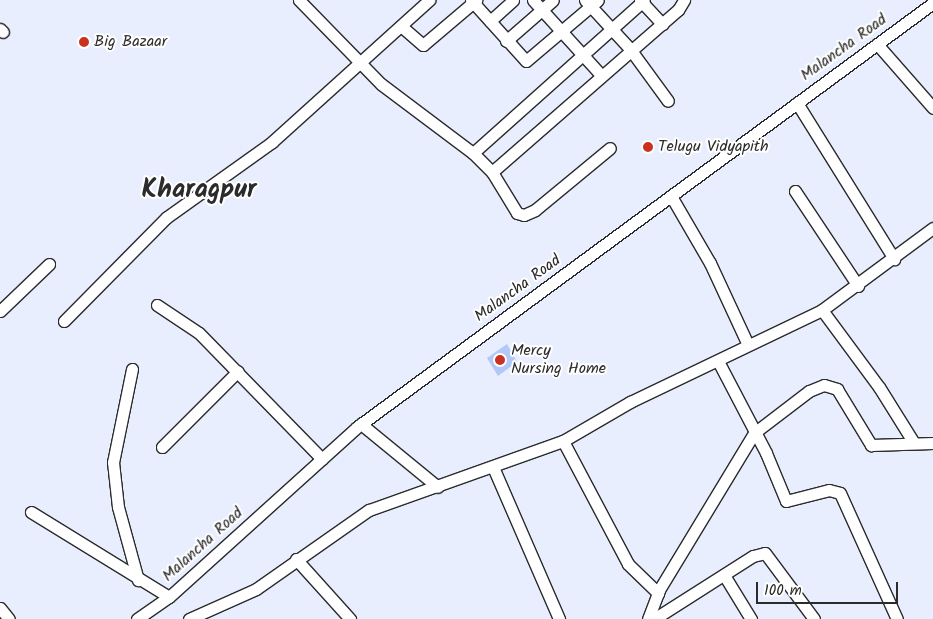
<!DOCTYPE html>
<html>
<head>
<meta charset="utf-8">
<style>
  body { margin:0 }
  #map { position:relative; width:933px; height:619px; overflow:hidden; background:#e8eefd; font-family:Kalam,sans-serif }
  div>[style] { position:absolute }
  .building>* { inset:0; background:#b2c8f7 }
  .roads { filter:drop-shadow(1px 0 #2b2b2b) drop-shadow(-1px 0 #2b2b2b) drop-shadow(0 1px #2b2b2b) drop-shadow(0 -1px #2b2b2b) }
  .minor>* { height:11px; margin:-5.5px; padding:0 5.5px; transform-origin:5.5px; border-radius:5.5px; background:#fff }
  .dots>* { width:14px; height:14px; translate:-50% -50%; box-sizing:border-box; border:2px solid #fff; border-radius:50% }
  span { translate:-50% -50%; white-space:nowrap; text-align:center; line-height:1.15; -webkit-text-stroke:4px #fff; paint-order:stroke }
  .poi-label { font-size:16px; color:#2b2b2b }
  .left { translate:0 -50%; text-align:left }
  .street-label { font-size:16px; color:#2b2b2b }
  .town-label { font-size:26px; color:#2b2b2b; font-weight:700 }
  .scale { position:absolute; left:756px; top:582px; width:142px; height:22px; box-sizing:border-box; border:2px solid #2b2b2b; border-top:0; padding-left:6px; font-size:15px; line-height:18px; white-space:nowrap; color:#2b2b2b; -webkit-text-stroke:4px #fff; paint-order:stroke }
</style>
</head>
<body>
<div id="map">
  <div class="building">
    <div style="clip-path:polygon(507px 344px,517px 362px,498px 376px,487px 358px)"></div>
  </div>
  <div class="roads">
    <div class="minor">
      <div style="left:299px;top:0;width:117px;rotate:45.7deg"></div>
      <div style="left:381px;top:84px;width:115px;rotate:36.9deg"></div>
      <div style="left:473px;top:153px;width:27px;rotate:45deg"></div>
      <div style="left:492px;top:172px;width:48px;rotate:58.6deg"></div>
      <div style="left:517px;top:213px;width:7px;rotate:16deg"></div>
      <div style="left:524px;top:215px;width:12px;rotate:-24deg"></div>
      <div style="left:535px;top:210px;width:97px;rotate:-39.6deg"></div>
      <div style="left:471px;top:0;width:82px;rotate:48deg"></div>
      <div style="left:526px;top:61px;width:94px;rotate:-40.3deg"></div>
      <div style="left:533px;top:0;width:101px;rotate:47.8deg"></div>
      <div style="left:585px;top:0;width:67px;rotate:47.4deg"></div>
      <div style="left:630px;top:49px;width:64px;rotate:53.8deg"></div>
      <div style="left:640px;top:0;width:33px;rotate:47deg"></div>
      <div style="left:490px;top:21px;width:31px;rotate:-42deg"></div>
      <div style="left:401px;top:26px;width:29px;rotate:41deg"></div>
      <div style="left:423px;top:45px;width:70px;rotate:-40.3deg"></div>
      <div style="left:0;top:29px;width:4px;rotate:45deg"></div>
      <div style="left:506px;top:41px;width:62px;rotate:-41.1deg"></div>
      <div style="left:877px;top:44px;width:85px;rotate:48.8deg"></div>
      <div style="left:797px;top:103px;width:184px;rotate:58.1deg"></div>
      <div style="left:473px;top:153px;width:229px;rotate:-41.8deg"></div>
      <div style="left:492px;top:172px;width:247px;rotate:-41.1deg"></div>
      <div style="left:678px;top:10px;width:12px;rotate:-59deg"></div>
      <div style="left:795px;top:191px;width:114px;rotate:56.4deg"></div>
      <div style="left:671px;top:196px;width:78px;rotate:59.8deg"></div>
      <div style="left:710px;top:263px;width:90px;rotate:65.1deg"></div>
      <div style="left:157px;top:305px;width:50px;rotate:33.7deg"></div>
      <div style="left:199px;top:333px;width:176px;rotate:45.7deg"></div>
      <div style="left:822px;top:310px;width:96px;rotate:53.5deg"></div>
      <div style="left:879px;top:387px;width:66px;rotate:58deg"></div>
      <div style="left:0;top:311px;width:68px;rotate:-43.8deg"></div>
      <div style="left:64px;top:321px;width:146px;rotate:-45.3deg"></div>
      <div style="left:167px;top:217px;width:129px;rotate:-35.5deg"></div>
      <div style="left:272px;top:142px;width:212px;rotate:-42.1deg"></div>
      <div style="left:718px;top:361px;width:104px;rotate:62.4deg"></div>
      <div style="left:766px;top:453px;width:52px;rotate:67.4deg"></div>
      <div style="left:786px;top:501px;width:44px;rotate:-14.3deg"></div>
      <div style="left:829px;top:490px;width:11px;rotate:15deg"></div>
      <div style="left:840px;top:493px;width:138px;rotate:65.7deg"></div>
      <div style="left:132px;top:369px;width:95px;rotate:101.5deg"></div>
      <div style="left:113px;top:462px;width:45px;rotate:83.7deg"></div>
      <div style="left:118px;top:507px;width:76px;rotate:74.7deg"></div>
      <div style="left:361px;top:424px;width:99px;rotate:39.3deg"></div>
      <div style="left:563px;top:441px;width:139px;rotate:62.1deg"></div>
      <div style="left:628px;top:564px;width:42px;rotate:44deg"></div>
      <div style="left:162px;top:447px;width:107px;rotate:-45deg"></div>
      <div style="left:493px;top:467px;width:166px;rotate:66.5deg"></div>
      <div style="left:31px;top:512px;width:162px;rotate:31.6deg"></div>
      <div style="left:296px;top:559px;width:81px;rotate:48deg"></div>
      <div style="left:724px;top:575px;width:52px;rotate:58.5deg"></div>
      <div style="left:0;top:608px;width:14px;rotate:51deg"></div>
      <div style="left:137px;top:619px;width:39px;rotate:-35deg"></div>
      <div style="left:169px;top:597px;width:253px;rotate:-42.1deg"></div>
      <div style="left:357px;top:427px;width:715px;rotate:-36.36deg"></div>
      <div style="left:189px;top:619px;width:73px;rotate:-24.1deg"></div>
      <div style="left:256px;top:589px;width:138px;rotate:-35deg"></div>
      <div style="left:369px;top:510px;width:206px;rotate:-19.6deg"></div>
      <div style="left:563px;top:441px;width:78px;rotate:-30.2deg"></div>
      <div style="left:630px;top:402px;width:213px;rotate:-25.6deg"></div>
      <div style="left:822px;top:310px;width:138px;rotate:-36.5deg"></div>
      <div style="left:648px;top:619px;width:31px;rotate:-69deg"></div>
      <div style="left:659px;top:590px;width:184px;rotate:-58.8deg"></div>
      <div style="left:754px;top:433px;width:69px;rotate:-37.4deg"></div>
      <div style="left:809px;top:391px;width:16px;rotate:-22deg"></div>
      <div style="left:824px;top:385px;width:14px;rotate:17deg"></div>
      <div style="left:837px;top:389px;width:66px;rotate:58.7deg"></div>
      <div style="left:871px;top:445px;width:62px;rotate:-1.8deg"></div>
      <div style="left:654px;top:619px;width:117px;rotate:-32.5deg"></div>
      <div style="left:753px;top:556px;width:12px;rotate:-14deg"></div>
      <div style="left:765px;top:553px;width:82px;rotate:53.4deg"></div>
    </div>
  </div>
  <div class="dots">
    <div style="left:84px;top:42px;background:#c8321e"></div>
    <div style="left:648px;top:147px;background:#c8321e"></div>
    <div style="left:500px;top:360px;background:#c8321e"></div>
  </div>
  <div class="poi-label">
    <span class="left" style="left:94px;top:42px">Big Bazaar</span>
    <span class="left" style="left:658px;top:147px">Telugu Vidyapith</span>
    <span class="left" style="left:511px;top:360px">Mercy<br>Nursing Home</span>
  </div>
  <div class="street-label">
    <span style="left:844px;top:48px;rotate:-36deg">Malancha Road</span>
    <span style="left:518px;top:289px;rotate:-36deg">Malancha Road</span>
    <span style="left:203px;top:545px;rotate:-42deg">Malancha Road</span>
  </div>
  <div class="town-label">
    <span style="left:199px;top:191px">Kharagpur</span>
  </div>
  <div class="scale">100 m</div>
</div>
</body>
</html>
